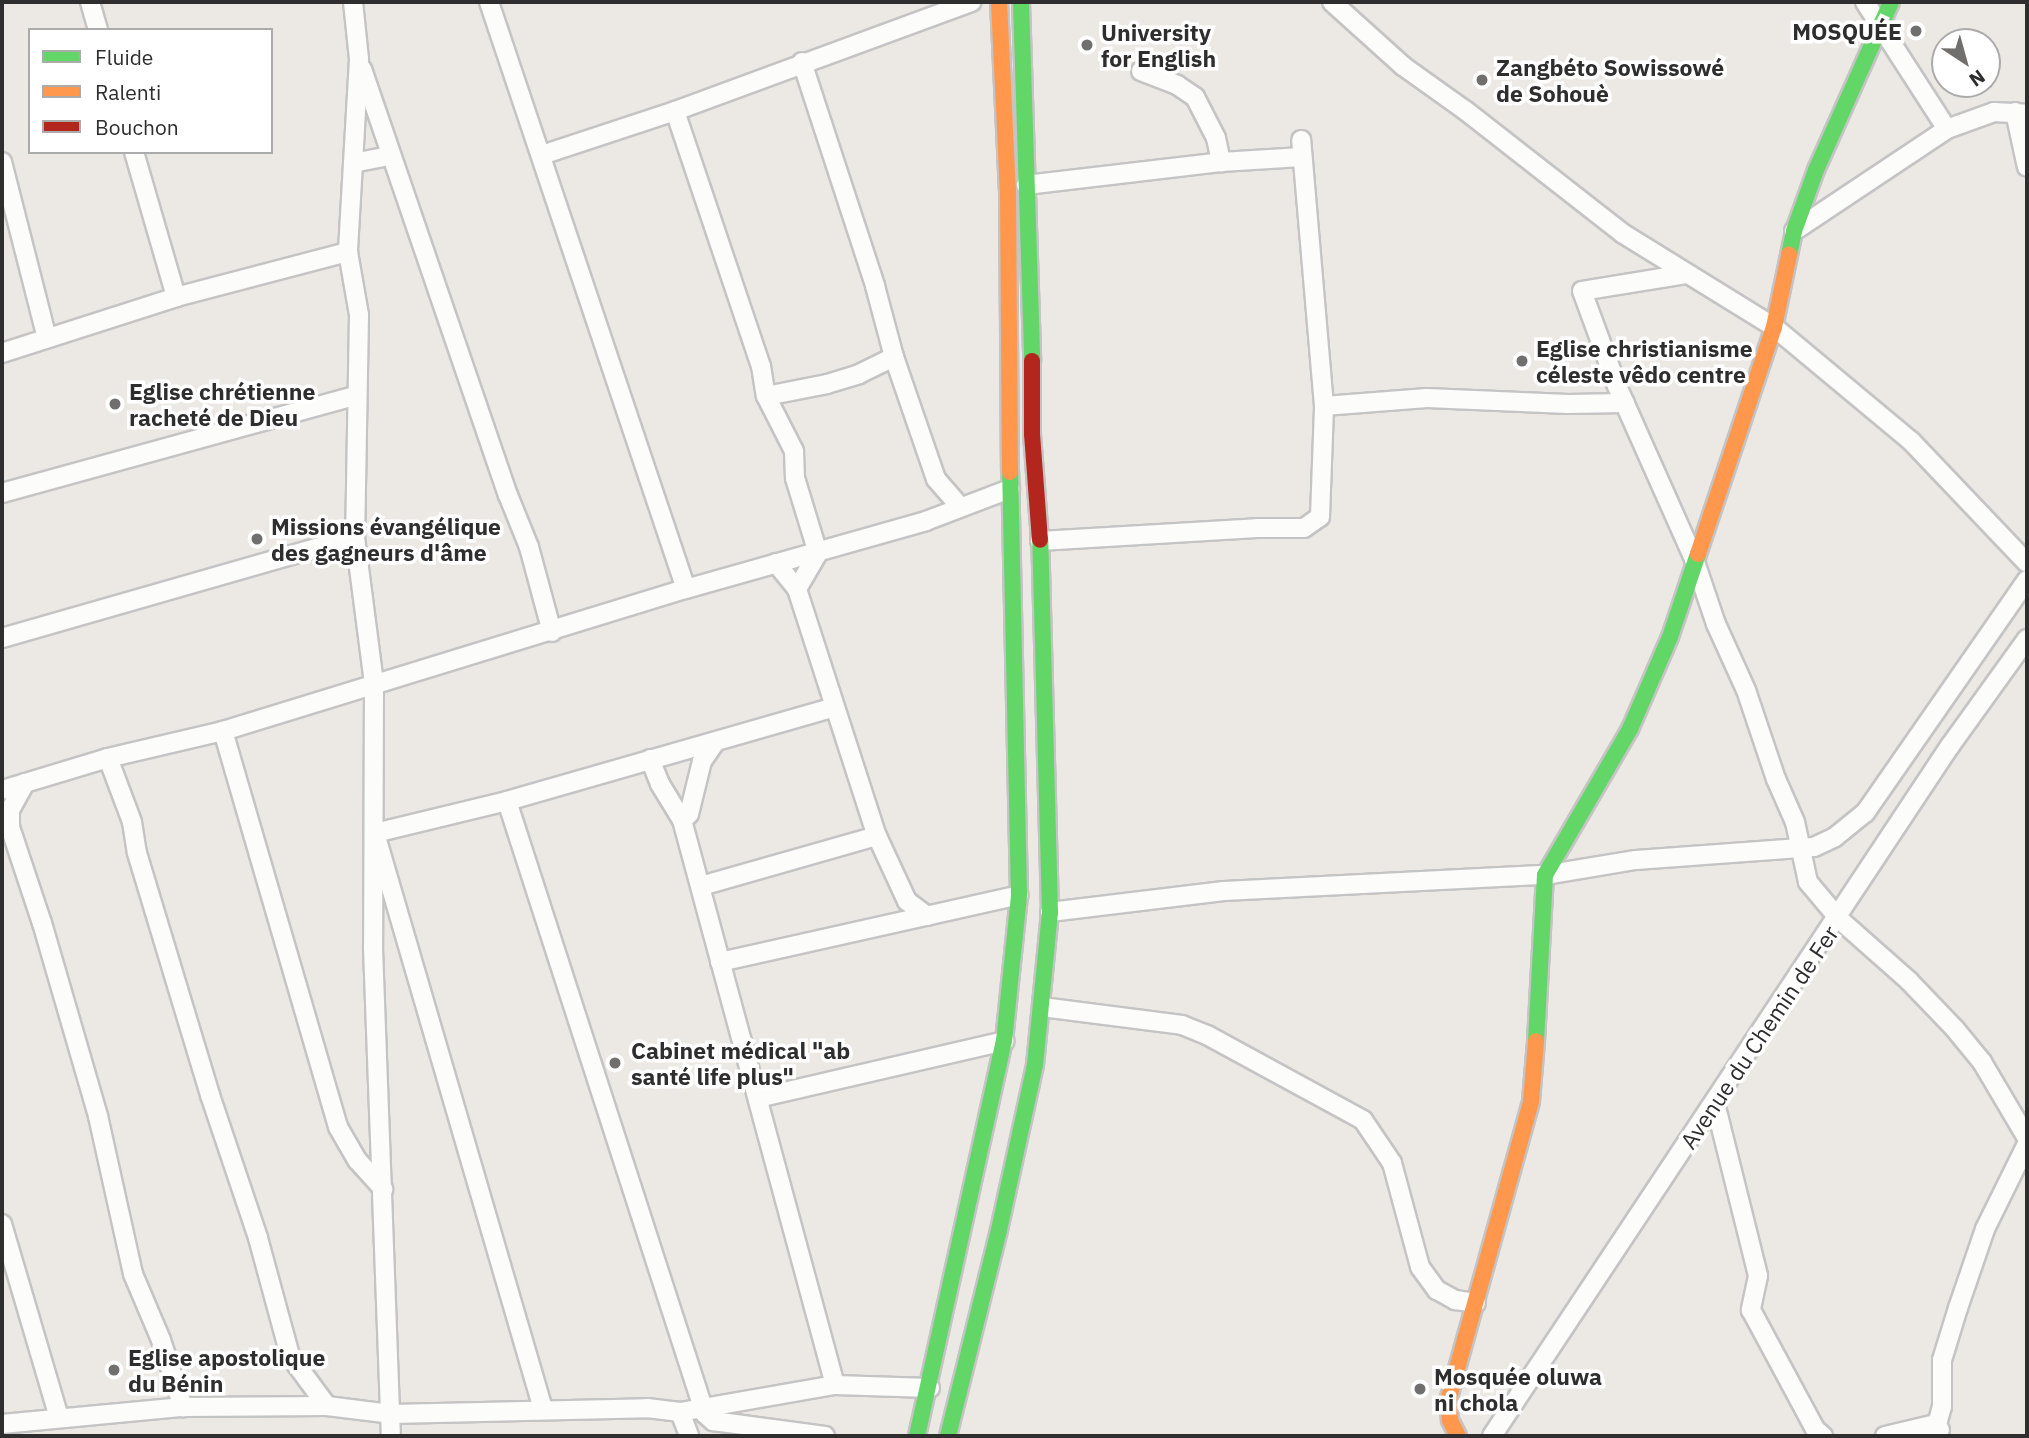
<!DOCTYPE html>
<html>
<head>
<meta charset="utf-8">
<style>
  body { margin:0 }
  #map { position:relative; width:2029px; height:1438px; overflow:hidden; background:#ece8e4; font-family:"IBM Plex Sans",sans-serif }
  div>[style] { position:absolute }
  .roads { filter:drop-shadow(2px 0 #c5c4c5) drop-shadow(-2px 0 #c5c4c5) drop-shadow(0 2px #c5c4c5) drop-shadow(0 -2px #c5c4c5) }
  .street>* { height:18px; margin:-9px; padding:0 9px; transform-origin:9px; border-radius:9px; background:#fcfcfb }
  .fast>* { height:16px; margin:-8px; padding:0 8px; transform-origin:8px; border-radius:8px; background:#63d668 }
  .slow>* { height:16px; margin:-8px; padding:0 8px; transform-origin:8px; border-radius:8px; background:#ff974d }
  .jam>* { height:16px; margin:-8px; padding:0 8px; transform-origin:8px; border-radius:8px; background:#b3261e }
  .dots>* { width:19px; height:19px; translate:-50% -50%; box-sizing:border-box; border:4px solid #fff; border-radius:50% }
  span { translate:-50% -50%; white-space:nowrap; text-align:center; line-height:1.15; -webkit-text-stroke:7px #fff; paint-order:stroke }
  .poi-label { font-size:23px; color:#2e2e2e; font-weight:700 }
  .right { translate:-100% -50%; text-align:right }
  .left { translate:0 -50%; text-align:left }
  .street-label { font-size:23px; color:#2e2e2e }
  .frame { position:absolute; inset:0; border:4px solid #2e2e2e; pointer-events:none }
  .legend { position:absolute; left:28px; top:28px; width:245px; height:126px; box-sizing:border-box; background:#fff; border:2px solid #ababab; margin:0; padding:9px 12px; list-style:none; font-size:21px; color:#2e2e2e }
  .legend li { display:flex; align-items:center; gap:14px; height:35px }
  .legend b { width:35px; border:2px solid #ababab }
  .north { position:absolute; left:1931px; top:28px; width:70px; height:70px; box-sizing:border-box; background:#fff; border:2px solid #ababab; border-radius:50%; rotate:144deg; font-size:19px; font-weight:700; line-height:28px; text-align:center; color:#2e2e2e }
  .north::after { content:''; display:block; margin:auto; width:24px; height:32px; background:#706f6e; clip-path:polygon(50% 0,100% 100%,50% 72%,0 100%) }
</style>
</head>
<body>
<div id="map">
  <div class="roads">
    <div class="street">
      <div style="left:90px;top:2px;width:29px;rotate:74deg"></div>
      <div style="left:353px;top:2px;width:57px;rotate:84deg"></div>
      <div style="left:359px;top:59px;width:193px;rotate:93.3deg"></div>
      <div style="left:348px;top:252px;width:64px;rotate:80.1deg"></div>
      <div style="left:359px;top:315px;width:222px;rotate:91deg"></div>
      <div style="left:355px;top:537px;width:148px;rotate:82.6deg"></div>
      <div style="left:374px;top:684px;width:264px;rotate:90.2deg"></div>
      <div style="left:373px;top:948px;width:488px;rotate:87.9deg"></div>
      <div style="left:489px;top:2px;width:619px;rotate:71.45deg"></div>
      <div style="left:1332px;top:2px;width:96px;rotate:42deg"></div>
      <div style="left:1403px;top:66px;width:77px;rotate:35.5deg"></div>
      <div style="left:1466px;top:111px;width:198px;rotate:38deg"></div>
      <div style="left:1622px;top:233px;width:179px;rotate:31.7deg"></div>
      <div style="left:1774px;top:327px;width:178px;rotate:39.8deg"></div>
      <div style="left:1911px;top:441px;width:168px;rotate:46.4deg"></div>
      <div style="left:1865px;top:2px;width:151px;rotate:57.2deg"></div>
      <div style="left:802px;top:62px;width:236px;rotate:71.9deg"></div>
      <div style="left:875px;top:286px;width:73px;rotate:75deg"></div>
      <div style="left:894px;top:357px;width:129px;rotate:71deg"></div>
      <div style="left:936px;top:479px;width:37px;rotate:49deg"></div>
      <div style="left:362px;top:69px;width:450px;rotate:71.1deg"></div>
      <div style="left:508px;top:495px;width:56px;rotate:68deg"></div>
      <div style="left:529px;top:547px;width:88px;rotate:74.9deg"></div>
      <div style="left:1141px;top:71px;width:39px;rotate:21deg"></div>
      <div style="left:1177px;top:85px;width:22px;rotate:34deg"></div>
      <div style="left:1195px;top:97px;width:46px;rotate:62.9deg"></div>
      <div style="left:1216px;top:138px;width:25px;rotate:78deg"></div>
      <div style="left:675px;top:111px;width:269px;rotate:71.4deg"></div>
      <div style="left:761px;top:366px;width:30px;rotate:81deg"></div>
      <div style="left:766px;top:396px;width:62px;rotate:63deg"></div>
      <div style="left:794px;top:451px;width:27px;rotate:88deg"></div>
      <div style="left:795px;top:478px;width:78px;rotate:73deg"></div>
      <div style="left:818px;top:553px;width:42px;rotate:120.3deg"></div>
      <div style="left:2015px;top:112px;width:56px;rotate:77.7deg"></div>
      <div style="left:134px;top:152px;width:151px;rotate:73.8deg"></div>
      <div style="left:542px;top:155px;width:140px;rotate:-18.3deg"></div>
      <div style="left:675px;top:111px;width:316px;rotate:-20.2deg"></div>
      <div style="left:2px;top:162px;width:182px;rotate:75.7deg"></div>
      <div style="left:353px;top:163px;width:38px;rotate:-11deg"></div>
      <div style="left:1026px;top:185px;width:196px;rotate:-6.7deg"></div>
      <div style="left:1221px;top:162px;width:81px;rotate:-3.5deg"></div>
      <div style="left:1794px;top:231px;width:184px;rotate:-33.7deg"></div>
      <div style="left:1947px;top:129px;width:50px;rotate:-19.9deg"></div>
      <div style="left:1994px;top:112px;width:33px;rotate:3deg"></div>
      <div style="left:1686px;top:274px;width:105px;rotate:170.7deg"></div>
      <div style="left:1582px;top:291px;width:101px;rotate:69.8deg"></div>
      <div style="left:1617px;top:386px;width:189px;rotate:66deg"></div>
      <div style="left:1694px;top:559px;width:69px;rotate:71.3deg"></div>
      <div style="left:1716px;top:624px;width:72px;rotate:65.6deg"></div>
      <div style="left:1746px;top:690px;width:94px;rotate:71.4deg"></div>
      <div style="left:1776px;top:779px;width:47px;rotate:66.2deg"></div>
      <div style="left:1795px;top:822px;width:61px;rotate:77.8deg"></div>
      <div style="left:1808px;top:882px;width:48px;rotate:50deg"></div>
      <div style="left:1839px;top:919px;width:94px;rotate:41.5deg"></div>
      <div style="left:1909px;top:981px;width:66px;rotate:46.2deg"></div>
      <div style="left:1955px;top:1029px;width:43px;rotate:50.7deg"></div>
      <div style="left:1982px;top:1062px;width:88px;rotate:59.4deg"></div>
      <div style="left:2px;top:353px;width:183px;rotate:-17.8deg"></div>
      <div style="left:176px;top:297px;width:178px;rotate:-14.7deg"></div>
      <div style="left:766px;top:396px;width:62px;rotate:-11.1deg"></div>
      <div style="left:827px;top:384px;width:34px;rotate:-17deg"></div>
      <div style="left:859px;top:374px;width:39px;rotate:-26deg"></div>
      <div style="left:1324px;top:406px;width:103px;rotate:-4.4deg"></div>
      <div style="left:1427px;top:398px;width:141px;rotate:2.4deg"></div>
      <div style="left:1568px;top:404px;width:57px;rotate:-1deg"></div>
      <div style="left:2px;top:493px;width:366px;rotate:-15.4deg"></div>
      <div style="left:1040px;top:541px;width:217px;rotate:-3.4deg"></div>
      <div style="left:1257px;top:528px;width:47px"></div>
      <div style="left:1304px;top:528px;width:19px;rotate:-35deg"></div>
      <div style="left:1320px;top:517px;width:111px;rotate:-87.9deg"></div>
      <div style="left:1324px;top:406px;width:267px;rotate:-94.9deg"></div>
      <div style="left:776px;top:563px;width:33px;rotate:51deg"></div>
      <div style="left:797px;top:589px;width:260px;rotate:72.1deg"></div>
      <div style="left:877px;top:836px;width:72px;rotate:65.2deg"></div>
      <div style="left:907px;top:901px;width:25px;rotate:37deg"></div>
      <div style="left:2px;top:638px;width:367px;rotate:-16deg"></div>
      <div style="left:223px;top:731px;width:412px;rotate:73.8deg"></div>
      <div style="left:338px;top:1127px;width:39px;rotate:60deg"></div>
      <div style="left:358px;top:1161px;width:38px;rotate:48deg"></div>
      <div style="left:108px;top:758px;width:68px;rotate:69.4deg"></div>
      <div style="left:132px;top:822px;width:31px;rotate:81deg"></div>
      <div style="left:137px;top:853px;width:253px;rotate:73.2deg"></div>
      <div style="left:210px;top:1095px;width:151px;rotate:71.4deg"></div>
      <div style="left:258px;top:1238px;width:122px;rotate:74.8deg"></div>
      <div style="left:290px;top:1356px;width:62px;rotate:53.5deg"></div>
      <div style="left:650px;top:759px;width:27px;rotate:68deg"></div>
      <div style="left:660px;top:784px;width:42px;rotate:58.6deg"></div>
      <div style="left:682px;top:820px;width:585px;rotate:74.85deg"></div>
      <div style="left:25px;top:783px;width:31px;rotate:119deg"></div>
      <div style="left:10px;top:810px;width:17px;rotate:90deg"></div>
      <div style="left:10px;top:827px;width:101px;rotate:71.6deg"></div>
      <div style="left:42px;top:923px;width:201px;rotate:73.8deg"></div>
      <div style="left:98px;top:1116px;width:162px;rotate:77.5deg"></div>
      <div style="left:133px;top:1274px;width:72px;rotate:67deg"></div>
      <div style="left:161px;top:1340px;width:71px;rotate:71.8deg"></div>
      <div style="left:2px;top:790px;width:111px;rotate:-16.8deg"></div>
      <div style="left:108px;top:758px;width:118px;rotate:-13.2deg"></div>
      <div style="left:223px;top:731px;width:484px;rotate:-17.1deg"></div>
      <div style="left:686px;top:589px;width:249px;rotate:-15.8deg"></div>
      <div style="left:926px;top:521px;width:90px;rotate:-20.9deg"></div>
      <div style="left:507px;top:801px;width:644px;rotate:72.1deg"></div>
      <div style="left:705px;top:1414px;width:11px;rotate:41deg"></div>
      <div style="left:713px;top:1421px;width:113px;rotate:7.6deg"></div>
      <div style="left:682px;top:820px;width:9px;rotate:-41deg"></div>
      <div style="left:689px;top:814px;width:55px;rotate:-76.2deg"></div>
      <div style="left:702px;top:761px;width:24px;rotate:-55deg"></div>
      <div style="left:701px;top:886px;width:183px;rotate:-15.9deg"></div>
      <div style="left:1050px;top:912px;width:175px;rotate:-6.9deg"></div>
      <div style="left:1224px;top:891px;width:321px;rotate:-2.9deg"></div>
      <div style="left:1545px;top:875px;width:92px;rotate:-9.4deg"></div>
      <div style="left:1636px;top:860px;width:178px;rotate:-4.2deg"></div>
      <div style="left:1814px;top:847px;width:23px;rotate:-25deg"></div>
      <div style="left:1835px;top:837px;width:38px;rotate:-39deg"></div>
      <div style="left:1865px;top:813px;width:284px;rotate:-55.2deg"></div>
      <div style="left:720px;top:962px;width:306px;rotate:-12.6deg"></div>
      <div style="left:1042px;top:1007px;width:141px;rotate:7.3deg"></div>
      <div style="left:1182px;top:1025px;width:27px;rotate:22deg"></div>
      <div style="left:1207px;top:1035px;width:178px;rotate:28.6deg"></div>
      <div style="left:1363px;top:1120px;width:52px;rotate:56deg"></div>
      <div style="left:1392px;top:1163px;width:108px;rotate:74.9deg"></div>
      <div style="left:1420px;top:1267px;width:29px;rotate:54deg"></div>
      <div style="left:1437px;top:1290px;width:21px;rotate:29deg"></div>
      <div style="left:1455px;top:1300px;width:21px;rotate:8deg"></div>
      <div style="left:758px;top:1098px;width:253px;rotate:-13deg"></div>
      <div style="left:1715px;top:1103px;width:178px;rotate:76deg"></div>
      <div style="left:1758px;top:1276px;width:35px;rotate:102deg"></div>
      <div style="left:1751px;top:1310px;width:135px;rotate:61.7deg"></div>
      <div style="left:1815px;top:1429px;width:11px;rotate:41deg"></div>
      <div style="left:2px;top:1224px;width:202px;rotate:73.6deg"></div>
      <div style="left:543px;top:1409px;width:600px;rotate:-106.26deg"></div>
      <div style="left:375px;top:833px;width:136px;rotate:-13.6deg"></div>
      <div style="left:507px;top:801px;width:341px;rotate:-16deg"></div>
      <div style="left:680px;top:1412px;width:26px;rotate:69deg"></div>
      <div style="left:2px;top:1424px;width:182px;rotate:-5.4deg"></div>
      <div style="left:183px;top:1407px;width:144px;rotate:-0.4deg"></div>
      <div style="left:327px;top:1406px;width:64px;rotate:7.1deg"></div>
      <div style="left:391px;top:1414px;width:256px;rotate:-1.3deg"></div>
      <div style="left:647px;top:1408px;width:33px;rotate:7deg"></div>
      <div style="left:680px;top:1412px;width:157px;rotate:-9.9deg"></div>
      <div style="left:835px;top:1385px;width:95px;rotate:1.8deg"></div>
      <div style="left:1492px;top:1436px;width:828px;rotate:-56.43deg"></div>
      <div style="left:1950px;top:746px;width:132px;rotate:-54.3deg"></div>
      <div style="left:1885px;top:1436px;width:52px;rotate:-13.2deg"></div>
      <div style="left:1936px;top:1424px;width:7px;rotate:56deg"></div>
      <div style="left:1934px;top:1436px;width:30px;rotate:-75deg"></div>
      <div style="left:1942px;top:1407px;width:47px;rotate:-90deg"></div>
      <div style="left:1942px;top:1360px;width:54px;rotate:-72.9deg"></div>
      <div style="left:1958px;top:1308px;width:83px;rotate:-71.1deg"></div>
      <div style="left:1985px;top:1229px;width:95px;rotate:-63.7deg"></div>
    </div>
    <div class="fast">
      <div style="left:1021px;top:2px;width:359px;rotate:88.2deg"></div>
      <div style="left:1789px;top:255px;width:25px;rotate:-78deg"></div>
      <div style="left:1794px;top:231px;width:65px;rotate:-70.2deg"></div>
      <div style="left:1816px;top:170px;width:184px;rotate:-65.9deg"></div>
      <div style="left:1536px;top:1041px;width:166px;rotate:-86.9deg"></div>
      <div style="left:1545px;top:875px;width:169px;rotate:-59.8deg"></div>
      <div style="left:1630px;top:729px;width:100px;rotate:-66.5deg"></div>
      <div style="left:1670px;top:637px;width:88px;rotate:-71.4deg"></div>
      <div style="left:917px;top:1436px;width:404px;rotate:-77.6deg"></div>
      <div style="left:1004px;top:1041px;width:147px;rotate:-84.1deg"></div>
      <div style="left:1019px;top:895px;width:423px;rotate:-91.2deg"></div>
      <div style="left:948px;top:1436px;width:212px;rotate:-76.1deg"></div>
      <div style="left:999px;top:1230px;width:169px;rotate:-77.7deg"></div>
      <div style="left:1035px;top:1065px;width:154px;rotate:-84.4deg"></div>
      <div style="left:1050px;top:912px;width:372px;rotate:-91.5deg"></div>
    </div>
    <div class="slow">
      <div style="left:999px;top:2px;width:188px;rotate:87.3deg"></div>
      <div style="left:1008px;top:190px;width:282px;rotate:89.6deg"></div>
      <div style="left:1698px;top:554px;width:239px;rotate:-71.5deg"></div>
      <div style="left:1774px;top:327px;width:74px;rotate:-78.2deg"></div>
      <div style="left:1458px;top:1436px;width:18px;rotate:-117deg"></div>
      <div style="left:1450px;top:1420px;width:19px;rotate:-96deg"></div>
      <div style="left:1448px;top:1401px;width:311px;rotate:-74.5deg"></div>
      <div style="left:1531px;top:1101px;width:60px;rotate:-85.2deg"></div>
    </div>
    <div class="jam">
      <div style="left:1032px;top:361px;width:73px;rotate:90deg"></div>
      <div style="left:1032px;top:434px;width:106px;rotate:85.7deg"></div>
    </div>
  </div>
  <div class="dots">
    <div style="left:1916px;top:31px;background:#706f6e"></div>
    <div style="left:1087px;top:45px;background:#706f6e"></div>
    <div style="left:1482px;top:80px;background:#706f6e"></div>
    <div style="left:1522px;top:361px;background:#706f6e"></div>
    <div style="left:115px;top:404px;background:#706f6e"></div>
    <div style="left:257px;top:539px;background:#706f6e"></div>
    <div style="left:615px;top:1063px;background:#706f6e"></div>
    <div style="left:114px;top:1370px;background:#706f6e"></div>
    <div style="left:1420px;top:1389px;background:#706f6e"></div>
  </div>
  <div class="poi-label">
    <span class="right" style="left:1902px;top:31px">MOSQUÉE</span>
    <span class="left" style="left:1101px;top:45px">University<br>for English</span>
    <span class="left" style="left:1496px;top:80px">Zangbéto Sowissowé<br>de Sohouè</span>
    <span class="left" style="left:1536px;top:361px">Eglise christianisme<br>céleste vêdo centre</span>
    <span class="left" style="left:129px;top:404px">Eglise chrétienne<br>racheté de Dieu</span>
    <span class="left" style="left:271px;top:539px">Missions évangélique<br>des gagneurs d'âme</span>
    <span class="left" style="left:631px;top:1063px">Cabinet médical "ab<br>santé life plus"</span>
    <span class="left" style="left:128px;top:1370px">Eglise apostolique<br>du Bénin</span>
    <span class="left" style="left:1434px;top:1389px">Mosquée oluwa<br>ni chola</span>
  </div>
  <div class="street-label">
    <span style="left:1759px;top:1037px;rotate:-56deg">Avenue du Chemin de Fer</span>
  </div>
  <div class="frame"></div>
  <ul class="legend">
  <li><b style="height:9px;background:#63d668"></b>Fluide</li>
  <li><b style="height:9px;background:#ff974d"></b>Ralenti</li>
  <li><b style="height:9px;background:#b3261e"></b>Bouchon</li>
  </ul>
  <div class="north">N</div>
</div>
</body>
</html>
